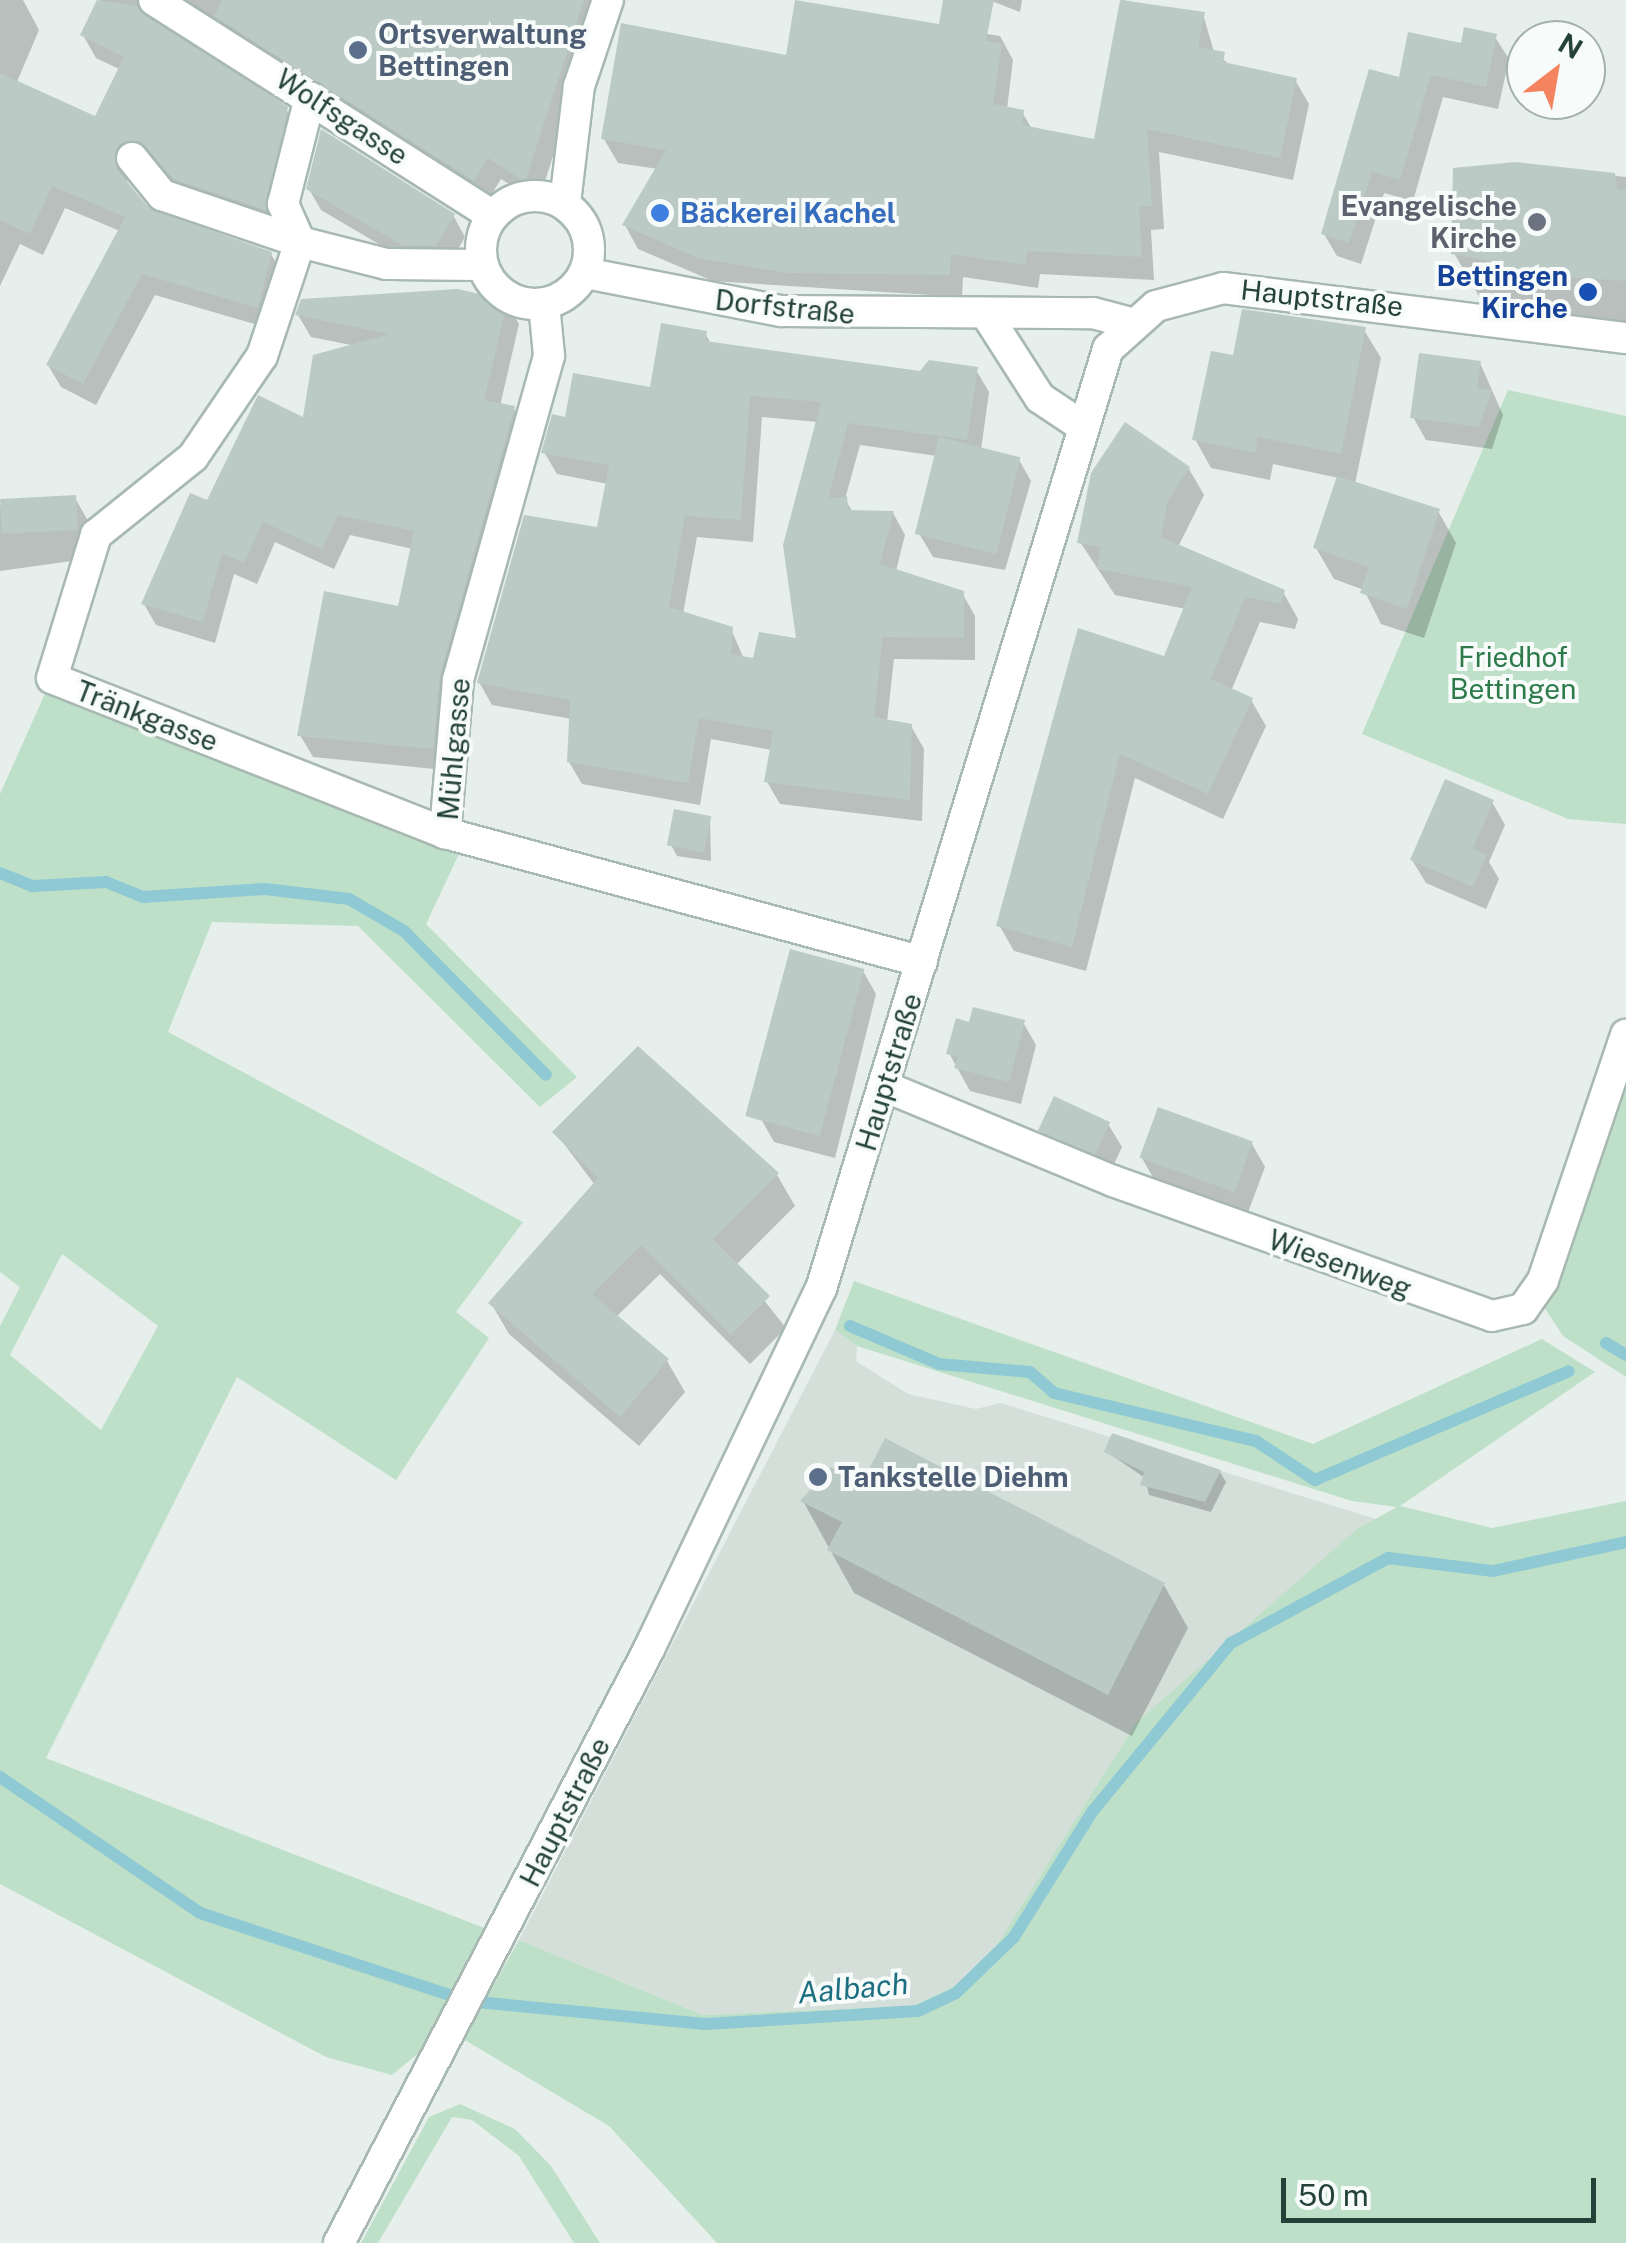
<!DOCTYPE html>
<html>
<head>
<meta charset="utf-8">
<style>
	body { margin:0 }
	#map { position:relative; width:1626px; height:2243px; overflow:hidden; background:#e6efeb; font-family:"Public Sans",sans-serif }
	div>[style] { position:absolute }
	.built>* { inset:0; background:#d4dfda }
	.green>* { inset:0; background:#bfe0c8 }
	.shadow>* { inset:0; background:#0003 }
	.stream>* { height:12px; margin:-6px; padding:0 6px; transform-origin:6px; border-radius:6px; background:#8ec9d4 }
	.building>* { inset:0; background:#bbcac4; transform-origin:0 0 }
	.roads { filter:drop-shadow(2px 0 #a8b8b2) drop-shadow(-2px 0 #a8b8b2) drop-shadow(0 2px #a8b8b2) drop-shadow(0 -2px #a8b8b2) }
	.street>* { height:30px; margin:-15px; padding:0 15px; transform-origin:15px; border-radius:15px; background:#fff }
	.street>.ring { margin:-15px; padding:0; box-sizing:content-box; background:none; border:30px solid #fff; border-radius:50% }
	.secondary>* { height:30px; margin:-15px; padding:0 15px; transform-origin:15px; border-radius:15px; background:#fff }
	.dots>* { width:28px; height:28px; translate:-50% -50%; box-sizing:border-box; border:5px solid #f7fbf9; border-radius:50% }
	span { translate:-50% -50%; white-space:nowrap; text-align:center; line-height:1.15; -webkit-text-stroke:8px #f7fbf9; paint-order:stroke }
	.service-label { font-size:28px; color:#4e5e75; font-weight:700 }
	.left { translate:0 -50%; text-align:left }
	.street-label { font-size:28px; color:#24423a }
	.worship-label { font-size:28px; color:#5b616d; font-weight:700 }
	.right { translate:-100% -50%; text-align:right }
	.shop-label { font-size:28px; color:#366cbe; font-weight:700 }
	.transit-label { font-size:28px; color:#164399; font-weight:700 }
	.park-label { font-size:28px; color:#2d7a4b }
	.water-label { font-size:30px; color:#1c6f80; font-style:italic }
	.north { position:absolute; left:1506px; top:20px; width:100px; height:100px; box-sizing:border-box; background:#f7fbf9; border:2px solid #a3b1ad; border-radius:50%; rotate:31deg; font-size:28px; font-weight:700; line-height:40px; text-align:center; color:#24423a }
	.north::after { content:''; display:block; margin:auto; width:35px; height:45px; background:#f4845f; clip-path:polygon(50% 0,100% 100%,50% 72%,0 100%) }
	.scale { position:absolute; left:1281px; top:2178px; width:315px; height:45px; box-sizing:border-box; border:5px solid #24423a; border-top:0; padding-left:12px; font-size:30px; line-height:35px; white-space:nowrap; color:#24423a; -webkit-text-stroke:8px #f7fbf9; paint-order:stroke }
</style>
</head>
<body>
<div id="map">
	<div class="built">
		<div style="clip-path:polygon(835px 1330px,857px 1346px,856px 1361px,908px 1394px,976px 1409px,1001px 1403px,1376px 1519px,1136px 1723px,998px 1943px,962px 1983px,912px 2006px,703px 2015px,519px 1940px)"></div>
	</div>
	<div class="green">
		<div style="clip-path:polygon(1508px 390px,1626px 416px,1626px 824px,1568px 819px,1362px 734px)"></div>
		<div style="clip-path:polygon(evenodd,52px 678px,466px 839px,426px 924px,577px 1077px,540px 1107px,358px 926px,212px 922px,168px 1032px,523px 1222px,456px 1312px,489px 1338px,396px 1480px,237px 1377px,46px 1758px,487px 1929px,426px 2047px,392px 2075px,326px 2057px,0 1884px,0 1326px,20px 1287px,0 1272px,0 794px,52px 678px,62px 1254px,158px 1326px,101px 1430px,10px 1355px,62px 1254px)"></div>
		<div style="clip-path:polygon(1626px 1065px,1626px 1377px,1563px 1336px,1542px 1304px)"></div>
		<div style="clip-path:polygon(854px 1281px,1313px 1444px,1542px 1339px,1595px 1372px,1400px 1506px,1492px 1528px,1626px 1501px,1626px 2243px,717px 2243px,609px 2126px,463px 2039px,519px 1940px,703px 2015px,912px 2006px,962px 1983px,998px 1943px,1136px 1723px,1357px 1529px,1397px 1507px,1352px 1501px,857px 1346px,835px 1330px)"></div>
		<div style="clip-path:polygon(460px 2104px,515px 2129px,551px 2166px,600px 2243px,574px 2243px,519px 2156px,472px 2120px,452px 2117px,378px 2243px,361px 2243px,429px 2117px)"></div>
	</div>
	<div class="shadow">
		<div style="clip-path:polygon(0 0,23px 0,39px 30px,16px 84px,96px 120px,121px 70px,96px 58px,83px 35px,100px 0,595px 0,601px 11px,538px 202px,501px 179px,487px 202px,168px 3px,148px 21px,286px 109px,299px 132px,278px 232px,189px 201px,153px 162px,132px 166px,127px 182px,154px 214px,271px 254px,284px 277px,271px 329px,155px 295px,96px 405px,61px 387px,48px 365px,120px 231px,65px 208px,43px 255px,20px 244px,0 286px)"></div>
		<div style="clip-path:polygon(989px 0,1022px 0,1020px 12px)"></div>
		<div style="clip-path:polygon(1122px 0,1203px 14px,1214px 52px,1231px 66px,1295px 80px,1309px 104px,1293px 180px,1159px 152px,1164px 229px,1151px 230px,1154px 280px,1040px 274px,1038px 288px,963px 277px,962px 297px,713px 281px,638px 249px,625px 225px,658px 169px,618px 163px,604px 139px,788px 58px,797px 3px,1000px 36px,1013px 60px,1007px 109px,1022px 112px,1032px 129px,1096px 142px)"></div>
		<div style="clip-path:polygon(1495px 37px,1509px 59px,1498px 109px,1443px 97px,1413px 201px,1384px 193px,1361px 264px,1337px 256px,1324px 234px,1401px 80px)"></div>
		<div style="clip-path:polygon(1515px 165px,1626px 177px,1626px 323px,1529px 317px,1523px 306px,1480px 298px,1454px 253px)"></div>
		<div style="clip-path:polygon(309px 189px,453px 215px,465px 237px,448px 266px,416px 266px,321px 210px)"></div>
		<div style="clip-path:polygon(506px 302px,519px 324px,500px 406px,514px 409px,526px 430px,445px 770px,313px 757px,300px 735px,400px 609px,413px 549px,350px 535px,334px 569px,275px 542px,257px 584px,234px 574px,215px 643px,156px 625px,144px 604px,209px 504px,305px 420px,356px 346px,311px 337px,298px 315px)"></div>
		<div style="clip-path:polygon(1364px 330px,1381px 358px,1355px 484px,1438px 511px,1456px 543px,1424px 638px,1381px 624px,1364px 590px,1334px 579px,1316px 548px,1339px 478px,1273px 464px,1270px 480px,1211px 468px,1195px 439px,1235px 358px)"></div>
		<div style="clip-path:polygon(evenodd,705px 333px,711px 344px,921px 374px,976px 370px,989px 392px,981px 450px,1019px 460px,1031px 481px,1005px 570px,933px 557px,920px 535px,937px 456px,860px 445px,845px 499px,852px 511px,893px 513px,905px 535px,896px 571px,962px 593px,975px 616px,975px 660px,894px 659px,887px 722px,911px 726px,924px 749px,922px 821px,780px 804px,767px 782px,772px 750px,711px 739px,700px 805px,582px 784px,569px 762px,572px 719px,492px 705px,479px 682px,599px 530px,608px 484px,557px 474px,544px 452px,567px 420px,652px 390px,705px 333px,762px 417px,818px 422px,799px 641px,754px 660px,744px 659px,731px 629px,683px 614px,697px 537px,753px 542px,762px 417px)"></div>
		<div style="clip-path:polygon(1480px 363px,1503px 415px,1492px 449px,1426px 440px,1413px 417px)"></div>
		<div style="clip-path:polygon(1126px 426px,1189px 469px,1204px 495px,1178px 547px,1283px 592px,1298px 619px,1295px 629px,1260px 622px,1231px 691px,1251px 700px,1266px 726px,1223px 819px,1135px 778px,1086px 971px,1014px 951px,999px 925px,1165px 659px,1186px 609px,1115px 595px,1080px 542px)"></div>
		<div style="clip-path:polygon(75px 498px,91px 526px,93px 558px,0 571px,0 505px)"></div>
		<div style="clip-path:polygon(1492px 802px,1505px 825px,1489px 862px,1499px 879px,1486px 909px,1426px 883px,1412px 860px)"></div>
		<div style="clip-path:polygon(710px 818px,711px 861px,677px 856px,671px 845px)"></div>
		<div style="clip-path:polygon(792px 952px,863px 971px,876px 994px,835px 1158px,774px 1142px,761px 1119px)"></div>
		<div style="clip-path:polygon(1023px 1022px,1036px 1045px,1021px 1104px,970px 1091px,949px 1053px,971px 1025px)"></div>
		<div style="clip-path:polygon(1108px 1124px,1122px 1147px,1109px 1175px,1054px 1152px,1041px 1130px)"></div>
		<div style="clip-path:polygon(555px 1132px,777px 1175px,795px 1206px,736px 1265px,786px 1328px,750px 1364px,660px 1274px,616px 1317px,667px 1361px,685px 1392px,639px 1446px,509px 1334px,491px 1303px,595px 1185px)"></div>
		<div style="clip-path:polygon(1252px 1144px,1265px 1167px,1247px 1215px,1155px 1181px,1142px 1158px)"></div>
		<div style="clip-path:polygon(1107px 1452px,1220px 1472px,1226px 1482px,1211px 1512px,1149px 1495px,1145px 1478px)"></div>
		<div style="clip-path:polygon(863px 1487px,1164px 1585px,1188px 1628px,1132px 1736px,854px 1593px,803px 1501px)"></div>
	</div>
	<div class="stream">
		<div style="left:0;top:873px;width:35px;rotate:22deg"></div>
		<div style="left:33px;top:886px;width:73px;rotate:-3.1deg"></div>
		<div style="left:106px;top:882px;width:40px;rotate:22deg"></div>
		<div style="left:143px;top:897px;width:122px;rotate:-3.8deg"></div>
		<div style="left:265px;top:889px;width:85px;rotate:6.8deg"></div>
		<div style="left:349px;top:899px;width:64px;rotate:30.2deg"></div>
		<div style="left:404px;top:931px;width:202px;rotate:45.4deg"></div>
		<div style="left:850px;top:1326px;width:97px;rotate:23.1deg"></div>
		<div style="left:939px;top:1364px;width:91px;rotate:5deg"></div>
		<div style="left:1030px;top:1372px;width:32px;rotate:41deg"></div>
		<div style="left:1054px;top:1393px;width:208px;rotate:13.4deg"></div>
		<div style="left:1256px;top:1441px;width:71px;rotate:33.5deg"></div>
		<div style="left:1315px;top:1480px;width:276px;rotate:-23.2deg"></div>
		<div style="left:1606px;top:1343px;width:23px;rotate:31deg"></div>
		<div style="left:0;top:1777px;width:242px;rotate:34.2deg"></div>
		<div style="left:200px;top:1913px;width:281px;rotate:18.2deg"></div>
		<div style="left:467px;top:2001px;width:239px;rotate:5.5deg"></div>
		<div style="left:705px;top:2024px;width:213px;rotate:-3.5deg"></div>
		<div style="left:918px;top:2011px;width:42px;rotate:-25.3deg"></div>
		<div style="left:956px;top:1993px;width:81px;rotate:-44deg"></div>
		<div style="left:1014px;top:1937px;width:147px;rotate:-58deg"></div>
		<div style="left:1092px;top:1812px;width:219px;rotate:-50.6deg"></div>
		<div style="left:1231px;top:1643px;width:179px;rotate:-28.4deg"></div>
		<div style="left:1388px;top:1558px;width:106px;rotate:7.1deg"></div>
		<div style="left:1493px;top:1571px;width:136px;rotate:-12.3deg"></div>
	</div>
	<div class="building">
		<div style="clip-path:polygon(97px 0,137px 6px,288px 107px,266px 210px,173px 179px,140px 141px,120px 144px,117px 169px,148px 208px,272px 252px,258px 308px,142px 274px,83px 384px,46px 365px,125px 217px,52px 186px,30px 234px,0 220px,0 73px,95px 116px,124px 57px,80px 35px)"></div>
		<div style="clip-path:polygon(222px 0,584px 0,525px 182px,488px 158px,474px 181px,214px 16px)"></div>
		<div style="clip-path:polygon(795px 0,939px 24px,943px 0,994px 0,986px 41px,1002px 44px,993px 104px,1024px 110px,1022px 125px,1094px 139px,1120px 0,1205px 12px,1198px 47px,1225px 52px,1223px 62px,1297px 78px,1280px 158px,1147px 129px,1152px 206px,1139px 207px,1142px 257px,1028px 251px,1025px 265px,951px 254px,950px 275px,787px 273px,698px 258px,622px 225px,666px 150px,601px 139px,621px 23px,786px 55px)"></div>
		<div style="clip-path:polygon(1464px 27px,1497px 34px,1486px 87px,1431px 75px,1400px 180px,1372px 172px,1349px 243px,1321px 234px,1369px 69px,1399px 77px,1408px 32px,1461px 43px)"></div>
		<div style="clip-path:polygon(321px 129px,455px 214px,436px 246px,402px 245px,306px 189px)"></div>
		<div style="clip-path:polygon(1515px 162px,1615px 173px,1617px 189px,1626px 190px,1626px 281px,1501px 273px,1502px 263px,1451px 254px,1453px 168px)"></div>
		<div style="clip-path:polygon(457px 289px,508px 300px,484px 400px,515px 406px,440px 675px,433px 749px,297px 736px,324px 591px,398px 606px,414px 531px,338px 515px,322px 549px,263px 522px,244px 563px,222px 553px,203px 622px,141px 604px,190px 493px,207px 500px,258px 395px,303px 417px,313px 355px,390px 334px,295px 315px,301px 299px)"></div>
		<div style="clip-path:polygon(1242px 309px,1366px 327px,1341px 454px,1258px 437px,1255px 453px,1192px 440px,1211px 351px,1233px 355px)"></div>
		<div style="clip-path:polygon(evenodd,661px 323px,707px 331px,705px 341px,920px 371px,929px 360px,978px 367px,967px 440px,848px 423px,828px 499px,847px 496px,848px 510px,894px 511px,880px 564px,964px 591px,964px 638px,883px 637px,874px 717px,912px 724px,910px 800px,764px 782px,773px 731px,699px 718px,688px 783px,567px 762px,570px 700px,477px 683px,524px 515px,597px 527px,609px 465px,541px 453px,552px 414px,565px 417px,573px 373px,650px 387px,661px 323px,750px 396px,821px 402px,783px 545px,796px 638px,759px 632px,753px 658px,731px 654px,733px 627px,669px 607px,685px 516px,741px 520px,750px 396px)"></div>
		<div style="clip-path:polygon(1419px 353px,1481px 361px,1477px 388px,1492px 390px,1479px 427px,1410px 418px)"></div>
		<div style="clip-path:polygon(1125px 422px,1190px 467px,1168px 500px,1161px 537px,1285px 590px,1281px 604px,1245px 597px,1211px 679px,1253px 698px,1208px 794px,1120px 754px,1072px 947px,996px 926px,1078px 628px,1164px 656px,1192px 587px,1097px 569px,1101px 547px,1077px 543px,1091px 473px)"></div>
		<div style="left:939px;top:437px;width:84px;height:100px;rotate:14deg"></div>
		<div style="clip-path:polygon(1337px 476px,1440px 509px,1407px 609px,1360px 593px,1369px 567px,1313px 548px)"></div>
		<div style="left:76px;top:495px;width:35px;height:76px;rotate:87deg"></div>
		<div style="clip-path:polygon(1445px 779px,1494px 800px,1473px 848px,1487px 855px,1473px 887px,1410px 860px)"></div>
		<div style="left:674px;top:809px;width:38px;height:37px;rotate:11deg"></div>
		<div style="left:790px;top:949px;width:77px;height:173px;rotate:15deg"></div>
		<div style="clip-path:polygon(973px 1007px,1025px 1020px,1009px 1082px,954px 1068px,958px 1057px,946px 1054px,956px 1018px,969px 1022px)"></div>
		<div style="clip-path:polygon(638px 1046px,779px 1173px,713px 1239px,770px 1296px,731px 1335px,641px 1245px,592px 1294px,669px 1359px,620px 1417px,488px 1303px,598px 1178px,552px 1132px)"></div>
		<div style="left:1054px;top:1096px;width:62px;height:38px;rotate:25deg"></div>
		<div style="left:1158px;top:1107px;width:101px;height:54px;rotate:20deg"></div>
		<div style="clip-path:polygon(1112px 1433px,1221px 1470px,1205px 1502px,1140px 1485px,1144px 1472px,1104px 1452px)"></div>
		<div style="clip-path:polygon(885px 1438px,1165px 1583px,1108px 1695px,827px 1550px,842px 1522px,800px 1501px,831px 1467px,862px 1483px)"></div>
	</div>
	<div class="roads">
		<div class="street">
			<div style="left:154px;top:0;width:401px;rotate:32.5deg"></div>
			<div style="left:132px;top:158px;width:48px;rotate:51deg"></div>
			<div style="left:162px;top:195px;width:146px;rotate:18.8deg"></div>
			<div style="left:300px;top:242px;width:42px;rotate:-114.1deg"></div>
			<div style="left:283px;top:204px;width:110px;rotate:-75.8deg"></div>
			<div class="ring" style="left:481px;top:196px;width:78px;height:78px"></div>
			<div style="left:565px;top:203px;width:118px;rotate:-83.2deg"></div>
			<div style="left:579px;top:86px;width:91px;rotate:-71.4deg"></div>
			<div style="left:585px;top:273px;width:200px;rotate:11deg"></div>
			<div style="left:781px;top:311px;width:312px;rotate:0.4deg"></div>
			<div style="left:1093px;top:313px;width:39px;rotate:15deg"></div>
			<div style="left:544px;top:304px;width:52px;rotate:84.5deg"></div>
			<div style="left:549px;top:356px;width:337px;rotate:105.7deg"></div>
			<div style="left:458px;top:680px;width:154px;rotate:94.9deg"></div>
			<div style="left:445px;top:833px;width:494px;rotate:15.1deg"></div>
			<div style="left:988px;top:317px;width:96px;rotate:57.3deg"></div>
			<div style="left:1040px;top:398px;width:47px;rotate:33.7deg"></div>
			<div style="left:445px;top:833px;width:422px;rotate:-158.5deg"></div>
			<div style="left:52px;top:678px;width:150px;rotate:-72.9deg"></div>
			<div style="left:96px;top:535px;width:124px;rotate:-38.8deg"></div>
			<div style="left:193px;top:457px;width:122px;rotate:-55.7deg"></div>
			<div style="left:262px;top:356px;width:120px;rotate:-71.6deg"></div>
			<div style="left:300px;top:242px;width:89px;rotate:14.3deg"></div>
			<div style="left:386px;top:264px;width:96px;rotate:0.6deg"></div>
			<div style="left:886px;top:1087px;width:246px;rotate:22.5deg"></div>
			<div style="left:1113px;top:1181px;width:402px;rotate:19.6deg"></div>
			<div style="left:1492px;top:1316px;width:32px;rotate:-13deg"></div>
			<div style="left:1523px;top:1309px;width:35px;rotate:-55deg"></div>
			<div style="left:1543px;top:1280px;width:259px;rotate:-71.3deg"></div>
		</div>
		<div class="secondary">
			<div style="left:339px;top:2243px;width:670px;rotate:-62.44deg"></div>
			<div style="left:649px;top:1649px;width:399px;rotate:-64.5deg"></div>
			<div style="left:821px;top:1289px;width:983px;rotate:-73.02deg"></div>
			<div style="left:1108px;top:349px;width:64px;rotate:-41.9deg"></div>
			<div style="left:1156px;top:306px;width:69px;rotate:-15deg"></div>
			<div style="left:1223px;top:288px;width:406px;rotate:7.1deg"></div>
		</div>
	</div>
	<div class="dots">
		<div style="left:358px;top:50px;background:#5c6f8a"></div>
		<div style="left:660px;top:213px;background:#3f7fe0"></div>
		<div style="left:1537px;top:222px;background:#6b7280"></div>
		<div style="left:1588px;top:292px;background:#1a4fb4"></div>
		<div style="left:818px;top:1477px;background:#5c6f8a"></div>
	</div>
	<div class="service-label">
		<span class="left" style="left:378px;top:50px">Ortsverwaltung<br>Bettingen</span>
		<span class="left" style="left:838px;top:1477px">Tankstelle Diehm</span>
	</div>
	<div class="street-label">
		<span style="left:342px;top:117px;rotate:33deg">Wolfsgasse</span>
		<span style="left:1322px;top:298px;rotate:6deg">Hauptstraße</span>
		<span style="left:785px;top:307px;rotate:6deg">Dorfstraße</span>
		<span style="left:147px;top:716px;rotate:21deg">Tränkgasse</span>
		<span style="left:454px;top:749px;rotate:-85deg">Mühlgasse</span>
		<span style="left:889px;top:1072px;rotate:-73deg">Hauptstraße</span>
		<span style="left:1340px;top:1264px;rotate:20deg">Wiesenweg</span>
		<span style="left:565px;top:1812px;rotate:-63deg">Hauptstraße</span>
	</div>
	<div class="worship-label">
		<span class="right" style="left:1517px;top:222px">Evangelische<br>Kirche</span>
	</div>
	<div class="shop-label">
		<span class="left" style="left:680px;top:213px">Bäckerei Kachel</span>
	</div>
	<div class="transit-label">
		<span class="right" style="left:1568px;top:292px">Bettingen<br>Kirche</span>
	</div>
	<div class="park-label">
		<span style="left:1513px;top:673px">Friedhof<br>Bettingen</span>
	</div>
	<div class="water-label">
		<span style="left:853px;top:1988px;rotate:-5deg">Aalbach</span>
	</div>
	<div class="north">N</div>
	<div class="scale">50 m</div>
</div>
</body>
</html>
